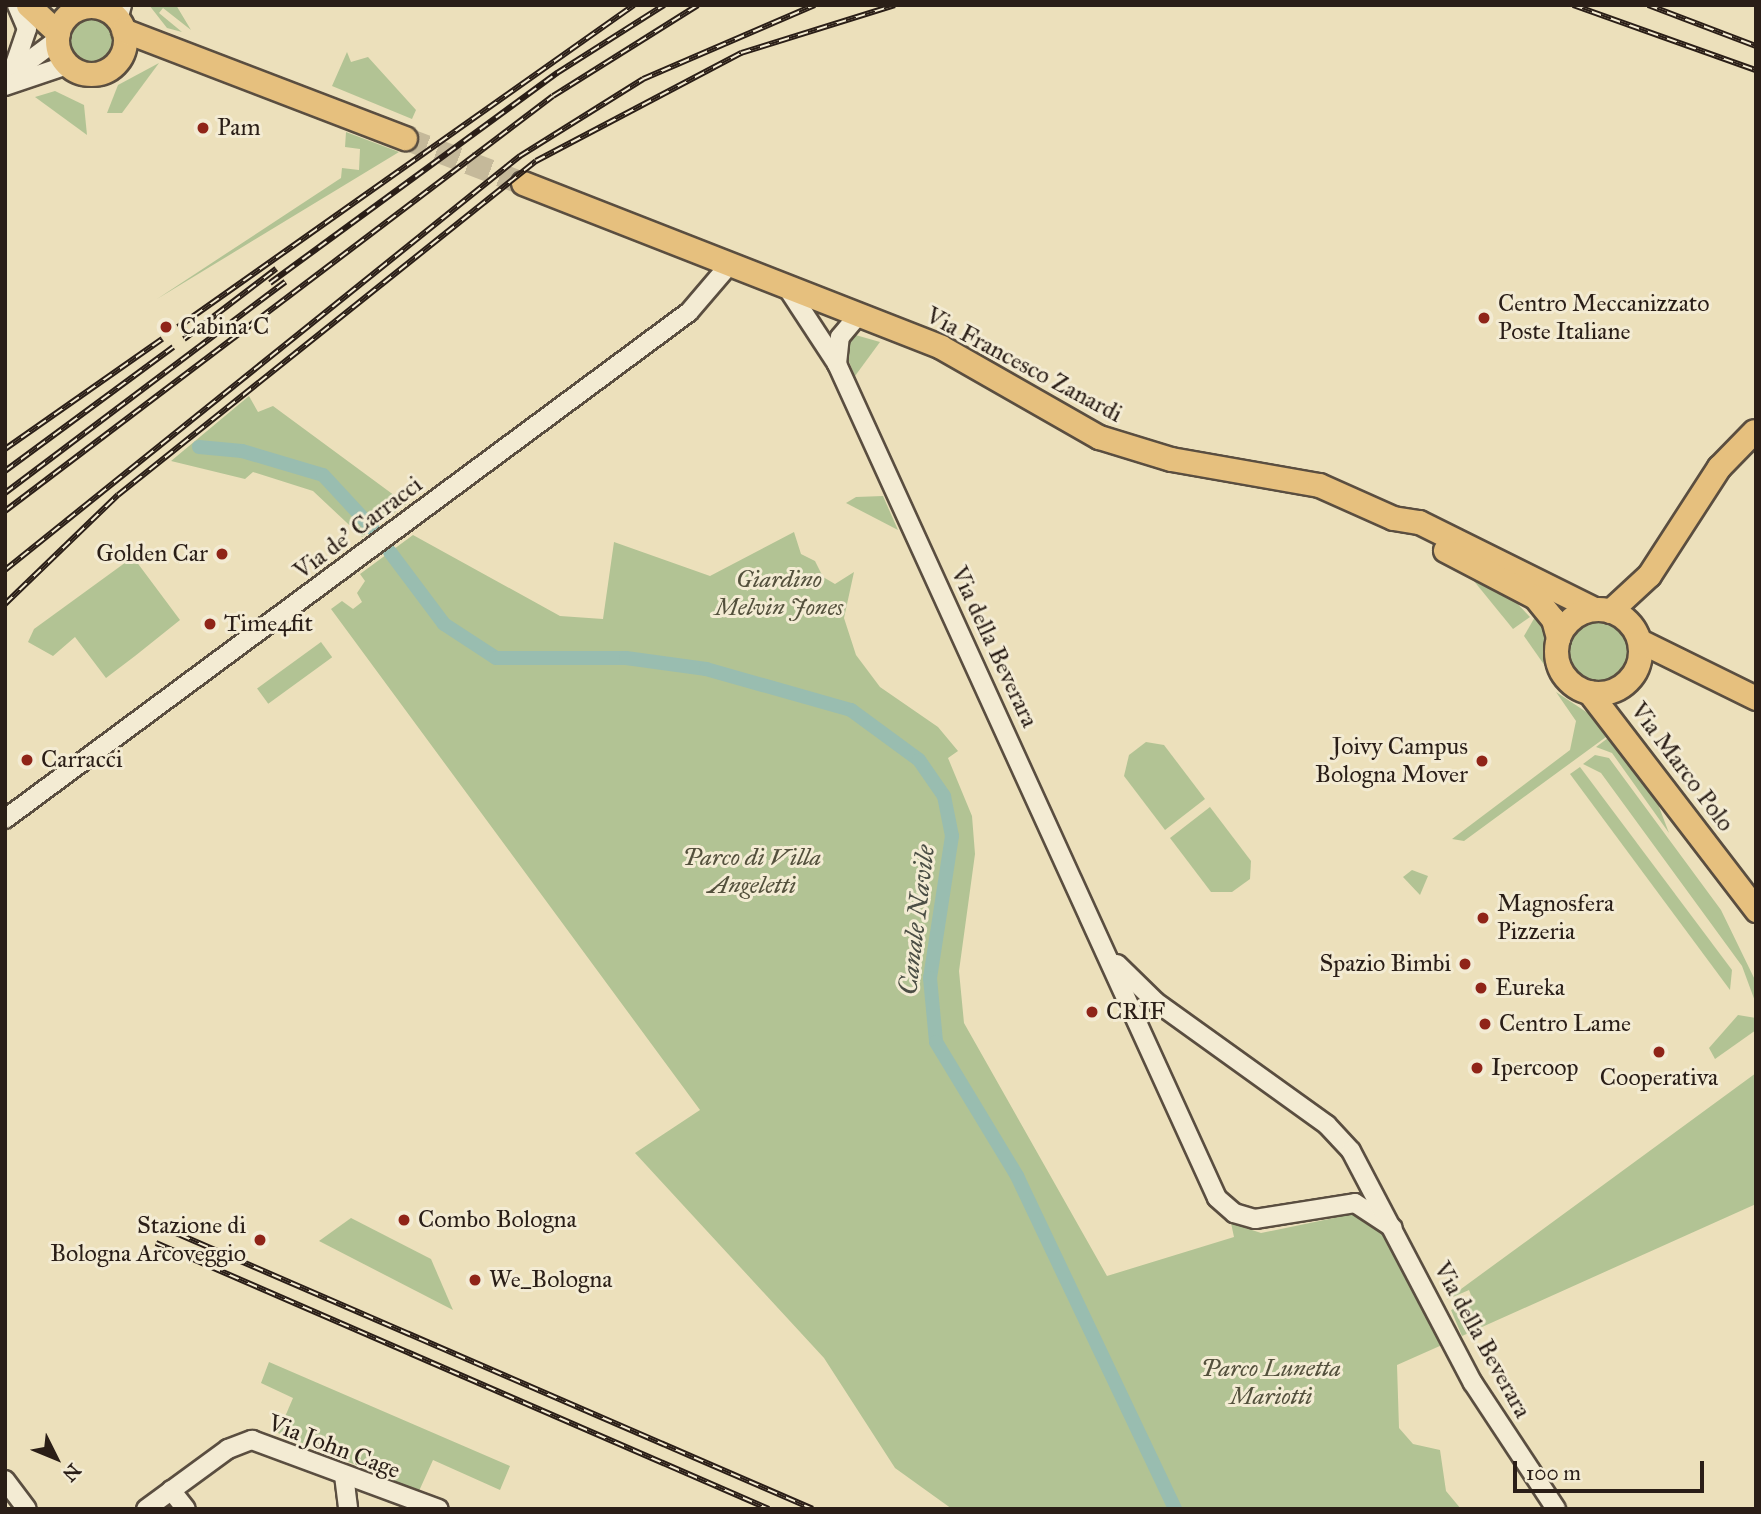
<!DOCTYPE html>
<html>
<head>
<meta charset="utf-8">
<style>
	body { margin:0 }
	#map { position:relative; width:1761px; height:1514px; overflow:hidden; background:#ece0bb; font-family:"IM FELL Great Primer",serif }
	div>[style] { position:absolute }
	.green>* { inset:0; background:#b2c394; transform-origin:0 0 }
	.round { border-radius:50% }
	.canal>* { height:14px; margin:-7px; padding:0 7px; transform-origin:7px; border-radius:7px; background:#99bdb0 }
	.major-tunnel>* { height:23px; margin-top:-11.5px; transform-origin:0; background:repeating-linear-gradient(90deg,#c5b99a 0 23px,transparent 0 34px) }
	.roads { filter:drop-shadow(2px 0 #5a4e40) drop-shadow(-2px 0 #5a4e40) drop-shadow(0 2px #5a4e40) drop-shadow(0 -2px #5a4e40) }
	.minor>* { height:18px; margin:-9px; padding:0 9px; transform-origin:9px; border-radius:9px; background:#f3ebd3 }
	.major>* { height:23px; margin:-11.5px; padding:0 11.5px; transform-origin:11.5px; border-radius:11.5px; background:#e6c07e }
	.major>.ring { margin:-11.5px; padding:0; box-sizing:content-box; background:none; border:23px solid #e6c07e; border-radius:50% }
	.rail>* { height:6px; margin-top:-3px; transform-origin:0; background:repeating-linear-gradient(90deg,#f3ebd3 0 10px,#2a1e17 0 20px); box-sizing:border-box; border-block:2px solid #2a1e17 }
	.dots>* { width:19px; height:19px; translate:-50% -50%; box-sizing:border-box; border:4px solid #f3ebd3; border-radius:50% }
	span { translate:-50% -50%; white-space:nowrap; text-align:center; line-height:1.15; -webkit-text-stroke:6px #f3ebd3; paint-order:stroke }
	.poi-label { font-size:24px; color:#2a1e17 }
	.left { translate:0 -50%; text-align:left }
	.right { translate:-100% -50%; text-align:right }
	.street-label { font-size:24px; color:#2a1e17 }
	.park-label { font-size:24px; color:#53503c; font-style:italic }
	.water-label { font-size:26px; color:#4b4e45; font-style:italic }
	.frame { position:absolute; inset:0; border:7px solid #2a1e17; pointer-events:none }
	.north { position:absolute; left:21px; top:1423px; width:70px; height:70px; -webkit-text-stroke:5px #f3ebd3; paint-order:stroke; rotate:133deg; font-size:19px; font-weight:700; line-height:28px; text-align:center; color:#2a1e17 }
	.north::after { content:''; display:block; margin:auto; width:24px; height:32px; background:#2a1e17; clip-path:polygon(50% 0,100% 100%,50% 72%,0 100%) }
	.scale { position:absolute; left:1513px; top:1461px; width:191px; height:32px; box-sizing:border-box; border:4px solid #2a1e17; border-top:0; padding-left:9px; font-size:21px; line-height:24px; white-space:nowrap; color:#2a1e17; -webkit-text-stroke:5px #f3ebd3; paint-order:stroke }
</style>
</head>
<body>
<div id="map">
	<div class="green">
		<div style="clip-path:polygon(149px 5px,176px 5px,191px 30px,163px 8px,159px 13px,182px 32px,167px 28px)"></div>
		<div class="round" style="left:70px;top:19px;width:44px;height:44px"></div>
		<div style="clip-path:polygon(347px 52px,351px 62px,368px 57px,416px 110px,412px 119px,332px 86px)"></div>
		<div style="clip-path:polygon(159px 63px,122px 113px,107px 113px,118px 85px)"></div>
		<div style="clip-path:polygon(55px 91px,84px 105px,87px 135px,35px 97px)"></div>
		<div style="clip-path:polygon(346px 132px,399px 152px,157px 299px,341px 178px,342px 168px,359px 170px,360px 149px,345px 147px)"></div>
		<div style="clip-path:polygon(852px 334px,880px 342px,855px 376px,845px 352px)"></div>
		<div style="clip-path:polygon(249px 396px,258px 412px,273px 406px,406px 504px,362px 537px,313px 491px,253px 472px,245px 479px,171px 461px)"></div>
		<div style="clip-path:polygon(883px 496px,898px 530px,846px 503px,856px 497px)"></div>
		<div style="clip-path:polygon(794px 532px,801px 554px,815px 561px,823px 577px,835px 584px,854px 572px,844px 618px,856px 655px,880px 687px,938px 727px,958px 751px,948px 758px,972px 816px,975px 854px,959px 971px,964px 1023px,1107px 1276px,1234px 1237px,1231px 1223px,1261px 1233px,1358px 1213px,1383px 1229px,1442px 1345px,1397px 1365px,1399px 1428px,1413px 1444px,1440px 1450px,1446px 1491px,1461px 1509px,952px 1509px,895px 1468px,824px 1358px,635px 1153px,700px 1110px,331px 609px,342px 601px,353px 609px,362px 602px,357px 593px,365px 581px,360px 574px,413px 535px,560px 616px,603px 619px,614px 542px,710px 576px)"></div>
		<div style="clip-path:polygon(133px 557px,180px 620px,135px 656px,106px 678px,75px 637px,53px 656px,28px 642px,34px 629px)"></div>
		<div style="clip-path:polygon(1469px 575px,1511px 597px,1530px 617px,1513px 629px)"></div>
		<div style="clip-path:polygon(1539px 610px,1548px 629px,1552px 676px,1524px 636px)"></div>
		<div class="round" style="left:1568px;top:621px;width:60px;height:60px"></div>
		<div style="left:321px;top:642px;width:19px;height:79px;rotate:54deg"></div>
		<div style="clip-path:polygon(1556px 692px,1600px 721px,1606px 737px,1464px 841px,1452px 839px,1570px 750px,1576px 721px)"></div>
		<div style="clip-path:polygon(1612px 735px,1653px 791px,1669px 833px,1612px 753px,1596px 747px)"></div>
		<div style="clip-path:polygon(1146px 742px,1164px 745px,1205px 799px,1165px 830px,1124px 776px,1129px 755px)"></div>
		<div style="clip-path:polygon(1595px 755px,1609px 758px,1721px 910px,1756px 982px,1756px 1004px,1742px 966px,1601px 773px,1583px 764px)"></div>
		<div style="clip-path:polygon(1580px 767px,1732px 970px,1730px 990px,1570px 774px)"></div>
		<div style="clip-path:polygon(1210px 807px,1251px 861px,1250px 879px,1232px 892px,1211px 892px,1170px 838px)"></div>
		<div style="clip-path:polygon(1412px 870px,1428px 876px,1420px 895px,1403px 877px)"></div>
		<div style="clip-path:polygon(1738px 1015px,1756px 1018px,1756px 1030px,1715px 1059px,1709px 1048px)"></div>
		<div style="clip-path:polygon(1756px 1073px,1756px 1204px,1462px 1336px,1451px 1310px,1473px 1300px,1469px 1290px,1446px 1300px)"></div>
		<div style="clip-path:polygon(351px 1218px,431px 1259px,453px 1310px,319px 1241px)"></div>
		<div style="clip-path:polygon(269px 1362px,510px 1466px,500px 1490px,433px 1460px,419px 1491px,278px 1433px,293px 1398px,261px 1383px)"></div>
	</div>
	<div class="canal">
		<div style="left:199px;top:447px;width:43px;rotate:5.3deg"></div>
		<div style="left:242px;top:451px;width:84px;rotate:16.5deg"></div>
		<div style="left:323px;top:475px;width:74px;rotate:47.2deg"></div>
		<div style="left:390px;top:552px;width:90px;rotate:53.1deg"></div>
		<div style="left:444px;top:624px;width:62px;rotate:33.2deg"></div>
		<div style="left:496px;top:658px;width:130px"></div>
		<div style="left:626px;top:658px;width:81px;rotate:7.8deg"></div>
		<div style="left:706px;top:669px;width:151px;rotate:15.8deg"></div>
		<div style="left:851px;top:710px;width:84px;rotate:36.3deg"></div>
		<div style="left:919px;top:760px;width:44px;rotate:55.2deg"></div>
		<div style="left:944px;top:796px;width:41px;rotate:78.7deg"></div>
		<div style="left:952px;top:836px;width:144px;rotate:98.8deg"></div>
		<div style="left:930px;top:978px;width:64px;rotate:84.6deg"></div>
		<div style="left:936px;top:1042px;width:157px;rotate:58.8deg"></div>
		<div style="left:1017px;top:1176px;width:369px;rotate:64.6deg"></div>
	</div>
	<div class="major-tunnel">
		<div style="left:405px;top:138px;width:126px;rotate:20.9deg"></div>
	</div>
	<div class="roads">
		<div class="minor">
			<div style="left:95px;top:7px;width:3px;rotate:-45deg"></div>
			<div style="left:118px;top:20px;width:16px;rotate:-75deg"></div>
			<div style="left:12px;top:73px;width:46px;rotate:-71.2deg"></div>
			<div style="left:27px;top:29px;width:26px;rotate:-113deg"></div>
			<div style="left:10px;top:75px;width:59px;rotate:-36.7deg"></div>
			<div style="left:5px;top:86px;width:65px;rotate:-18.7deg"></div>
			<div style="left:788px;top:289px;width:90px;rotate:56.8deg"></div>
			<div style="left:837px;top:364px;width:916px;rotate:65.5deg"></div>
			<div style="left:1217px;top:1198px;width:23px;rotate:41deg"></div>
			<div style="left:1234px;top:1213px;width:22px;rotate:16deg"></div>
			<div style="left:1255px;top:1219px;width:101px;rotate:-9.1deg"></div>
			<div style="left:1355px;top:1203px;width:45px;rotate:33.3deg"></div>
			<div style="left:837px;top:364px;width:27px;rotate:-84deg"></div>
			<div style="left:840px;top:337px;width:30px;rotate:-50deg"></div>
			<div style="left:5px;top:819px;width:851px;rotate:-36.55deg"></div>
			<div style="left:689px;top:312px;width:63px;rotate:-49.5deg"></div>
			<div style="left:1117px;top:964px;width:54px;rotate:44.3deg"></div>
			<div style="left:1156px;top:1002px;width:211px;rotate:35.7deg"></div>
			<div style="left:1327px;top:1125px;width:35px;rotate:47deg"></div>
			<div style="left:1351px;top:1151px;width:262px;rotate:62.3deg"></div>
			<div style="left:1473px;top:1383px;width:151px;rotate:56.6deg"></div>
			<div style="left:344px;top:1475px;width:34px;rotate:83deg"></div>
			<div style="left:5px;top:1480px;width:36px;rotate:53deg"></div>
			<div style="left:171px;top:1490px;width:24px;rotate:52deg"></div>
			<div style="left:146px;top:1509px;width:102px;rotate:-36.2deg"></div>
			<div style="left:228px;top:1449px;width:26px;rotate:-21deg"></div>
			<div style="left:252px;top:1440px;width:199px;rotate:20.3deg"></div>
		</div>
		<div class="major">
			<div style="left:28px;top:5px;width:41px;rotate:43deg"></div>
			<div class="ring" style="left:57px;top:6px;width:45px;height:45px"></div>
			<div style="left:123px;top:30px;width:302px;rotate:21deg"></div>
			<div style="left:523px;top:183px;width:449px;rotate:21.4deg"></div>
			<div style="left:941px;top:347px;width:182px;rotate:29.7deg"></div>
			<div style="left:1099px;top:437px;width:75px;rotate:17deg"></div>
			<div style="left:1171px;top:459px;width:150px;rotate:10deg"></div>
			<div style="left:1319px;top:485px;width:81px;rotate:24deg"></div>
			<div style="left:1393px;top:518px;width:26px;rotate:9deg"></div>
			<div style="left:1419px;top:522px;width:195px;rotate:26.4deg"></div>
			<div style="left:1445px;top:550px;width:102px;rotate:27.6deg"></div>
			<div style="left:1535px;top:597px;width:28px;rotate:51deg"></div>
			<div style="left:1553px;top:619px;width:20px;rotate:75deg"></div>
			<div class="ring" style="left:1556px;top:609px;width:61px;height:61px"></div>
			<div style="left:1610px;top:611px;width:53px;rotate:-42.7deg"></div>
			<div style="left:1649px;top:575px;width:129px;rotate:-57.1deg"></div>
			<div style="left:1719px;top:467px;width:50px;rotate:-45.8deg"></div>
			<div style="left:1640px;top:641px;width:129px;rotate:26.2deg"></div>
			<div style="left:1589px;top:692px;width:275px;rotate:52.5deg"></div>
		</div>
	</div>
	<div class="rail">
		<div style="left:1573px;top:5px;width:194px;rotate:19.6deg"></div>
		<div style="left:1648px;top:5px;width:116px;rotate:20.8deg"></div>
		<div style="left:270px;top:283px;width:356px;rotate:-36.2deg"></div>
		<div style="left:557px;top:73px;width:127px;rotate:-32.4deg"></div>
		<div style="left:178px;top:327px;width:558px;rotate:-35.23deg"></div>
		<div style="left:184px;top:339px;width:116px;rotate:-37.3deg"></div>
		<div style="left:5px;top:449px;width:192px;rotate:-35deg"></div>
		<div style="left:5px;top:471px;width:209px;rotate:-36.4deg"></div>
		<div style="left:5px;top:493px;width:351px;rotate:-37deg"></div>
		<div style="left:5px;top:511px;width:687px;rotate:-37.14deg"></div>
		<div style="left:553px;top:96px;width:171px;rotate:-32.1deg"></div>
		<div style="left:5px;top:570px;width:661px;rotate:-38.8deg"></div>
		<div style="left:520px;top:156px;width:145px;rotate:-32deg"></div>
		<div style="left:643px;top:79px;width:187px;rotate:-23.3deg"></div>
		<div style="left:5px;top:604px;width:157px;rotate:-44deg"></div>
		<div style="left:118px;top:495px;width:535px;rotate:-38.63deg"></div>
		<div style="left:536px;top:161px;width:232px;rotate:-27.8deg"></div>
		<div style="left:741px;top:53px;width:161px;rotate:-17.3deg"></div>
		<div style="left:162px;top:1227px;width:709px;rotate:23.42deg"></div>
		<div style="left:156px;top:1243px;width:668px;rotate:23.46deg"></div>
	</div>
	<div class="dots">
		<div style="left:203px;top:128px;background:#8f2418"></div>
		<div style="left:1484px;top:318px;background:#8f2418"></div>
		<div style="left:166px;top:327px;background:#8f2418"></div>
		<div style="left:222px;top:554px;background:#8f2418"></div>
		<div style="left:210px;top:624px;background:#8f2418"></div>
		<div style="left:27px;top:760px;background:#8f2418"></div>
		<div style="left:1482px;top:761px;background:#8f2418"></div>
		<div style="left:1483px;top:918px;background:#8f2418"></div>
		<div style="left:1465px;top:964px;background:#8f2418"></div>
		<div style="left:1481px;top:988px;background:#8f2418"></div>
		<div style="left:1092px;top:1012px;background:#8f2418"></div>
		<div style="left:1485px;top:1024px;background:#8f2418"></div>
		<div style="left:1659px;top:1052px;background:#8f2418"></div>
		<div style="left:1477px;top:1068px;background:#8f2418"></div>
		<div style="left:404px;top:1220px;background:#8f2418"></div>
		<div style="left:260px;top:1240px;background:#8f2418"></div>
		<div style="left:475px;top:1280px;background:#8f2418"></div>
	</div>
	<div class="poi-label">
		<span class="left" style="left:217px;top:128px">Pam</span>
		<span class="left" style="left:1498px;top:318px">Centro Meccanizzato<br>Poste Italiane</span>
		<span class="left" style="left:180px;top:327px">Cabina C</span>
		<span class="right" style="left:208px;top:554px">Golden Car</span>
		<span class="left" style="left:224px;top:624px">Time4fit</span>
		<span class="right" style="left:1468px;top:761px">Joivy Campus<br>Bologna Mover</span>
		<span class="left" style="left:41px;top:760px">Carracci</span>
		<span class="left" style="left:1497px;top:918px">Magnosfera<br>Pizzeria</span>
		<span class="right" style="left:1451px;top:964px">Spazio Bimbi</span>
		<span class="left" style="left:1495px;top:988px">Eureka</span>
		<span class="left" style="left:1106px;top:1012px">CRIF</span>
		<span class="left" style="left:1499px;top:1024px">Centro Lame</span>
		<span class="left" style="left:1491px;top:1068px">Ipercoop</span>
		<span style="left:1659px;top:1078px">Cooperativa</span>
		<span class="left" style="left:418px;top:1220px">Combo Bologna</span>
		<span class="right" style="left:246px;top:1240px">Stazione di<br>Bologna Arcoveggio</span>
		<span class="left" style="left:489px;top:1280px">We_Bologna</span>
	</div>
	<div class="street-label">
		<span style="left:1024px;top:365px;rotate:28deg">Via Francesco Zanardi</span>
		<span style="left:358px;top:528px;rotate:-37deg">Via de' Carracci</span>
		<span style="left:994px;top:647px;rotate:65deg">Via della Beverara</span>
		<span style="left:1682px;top:767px;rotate:53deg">Via Marco Polo</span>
		<span style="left:1482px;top:1340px;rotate:61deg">Via della Beverara</span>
		<span style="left:334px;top:1447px;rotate:21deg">Via John Cage</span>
	</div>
	<div class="park-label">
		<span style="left:779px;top:594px">Giardino<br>Melvin Jones</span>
		<span style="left:752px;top:872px">Parco di Villa<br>Angeletti</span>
		<span style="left:1271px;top:1383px">Parco Lunetta<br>Mariotti</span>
	</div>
	<div class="water-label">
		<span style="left:917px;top:920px;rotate:-83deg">Canale Navile</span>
	</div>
	<div class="frame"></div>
	<div class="north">N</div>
	<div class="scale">100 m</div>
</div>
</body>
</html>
